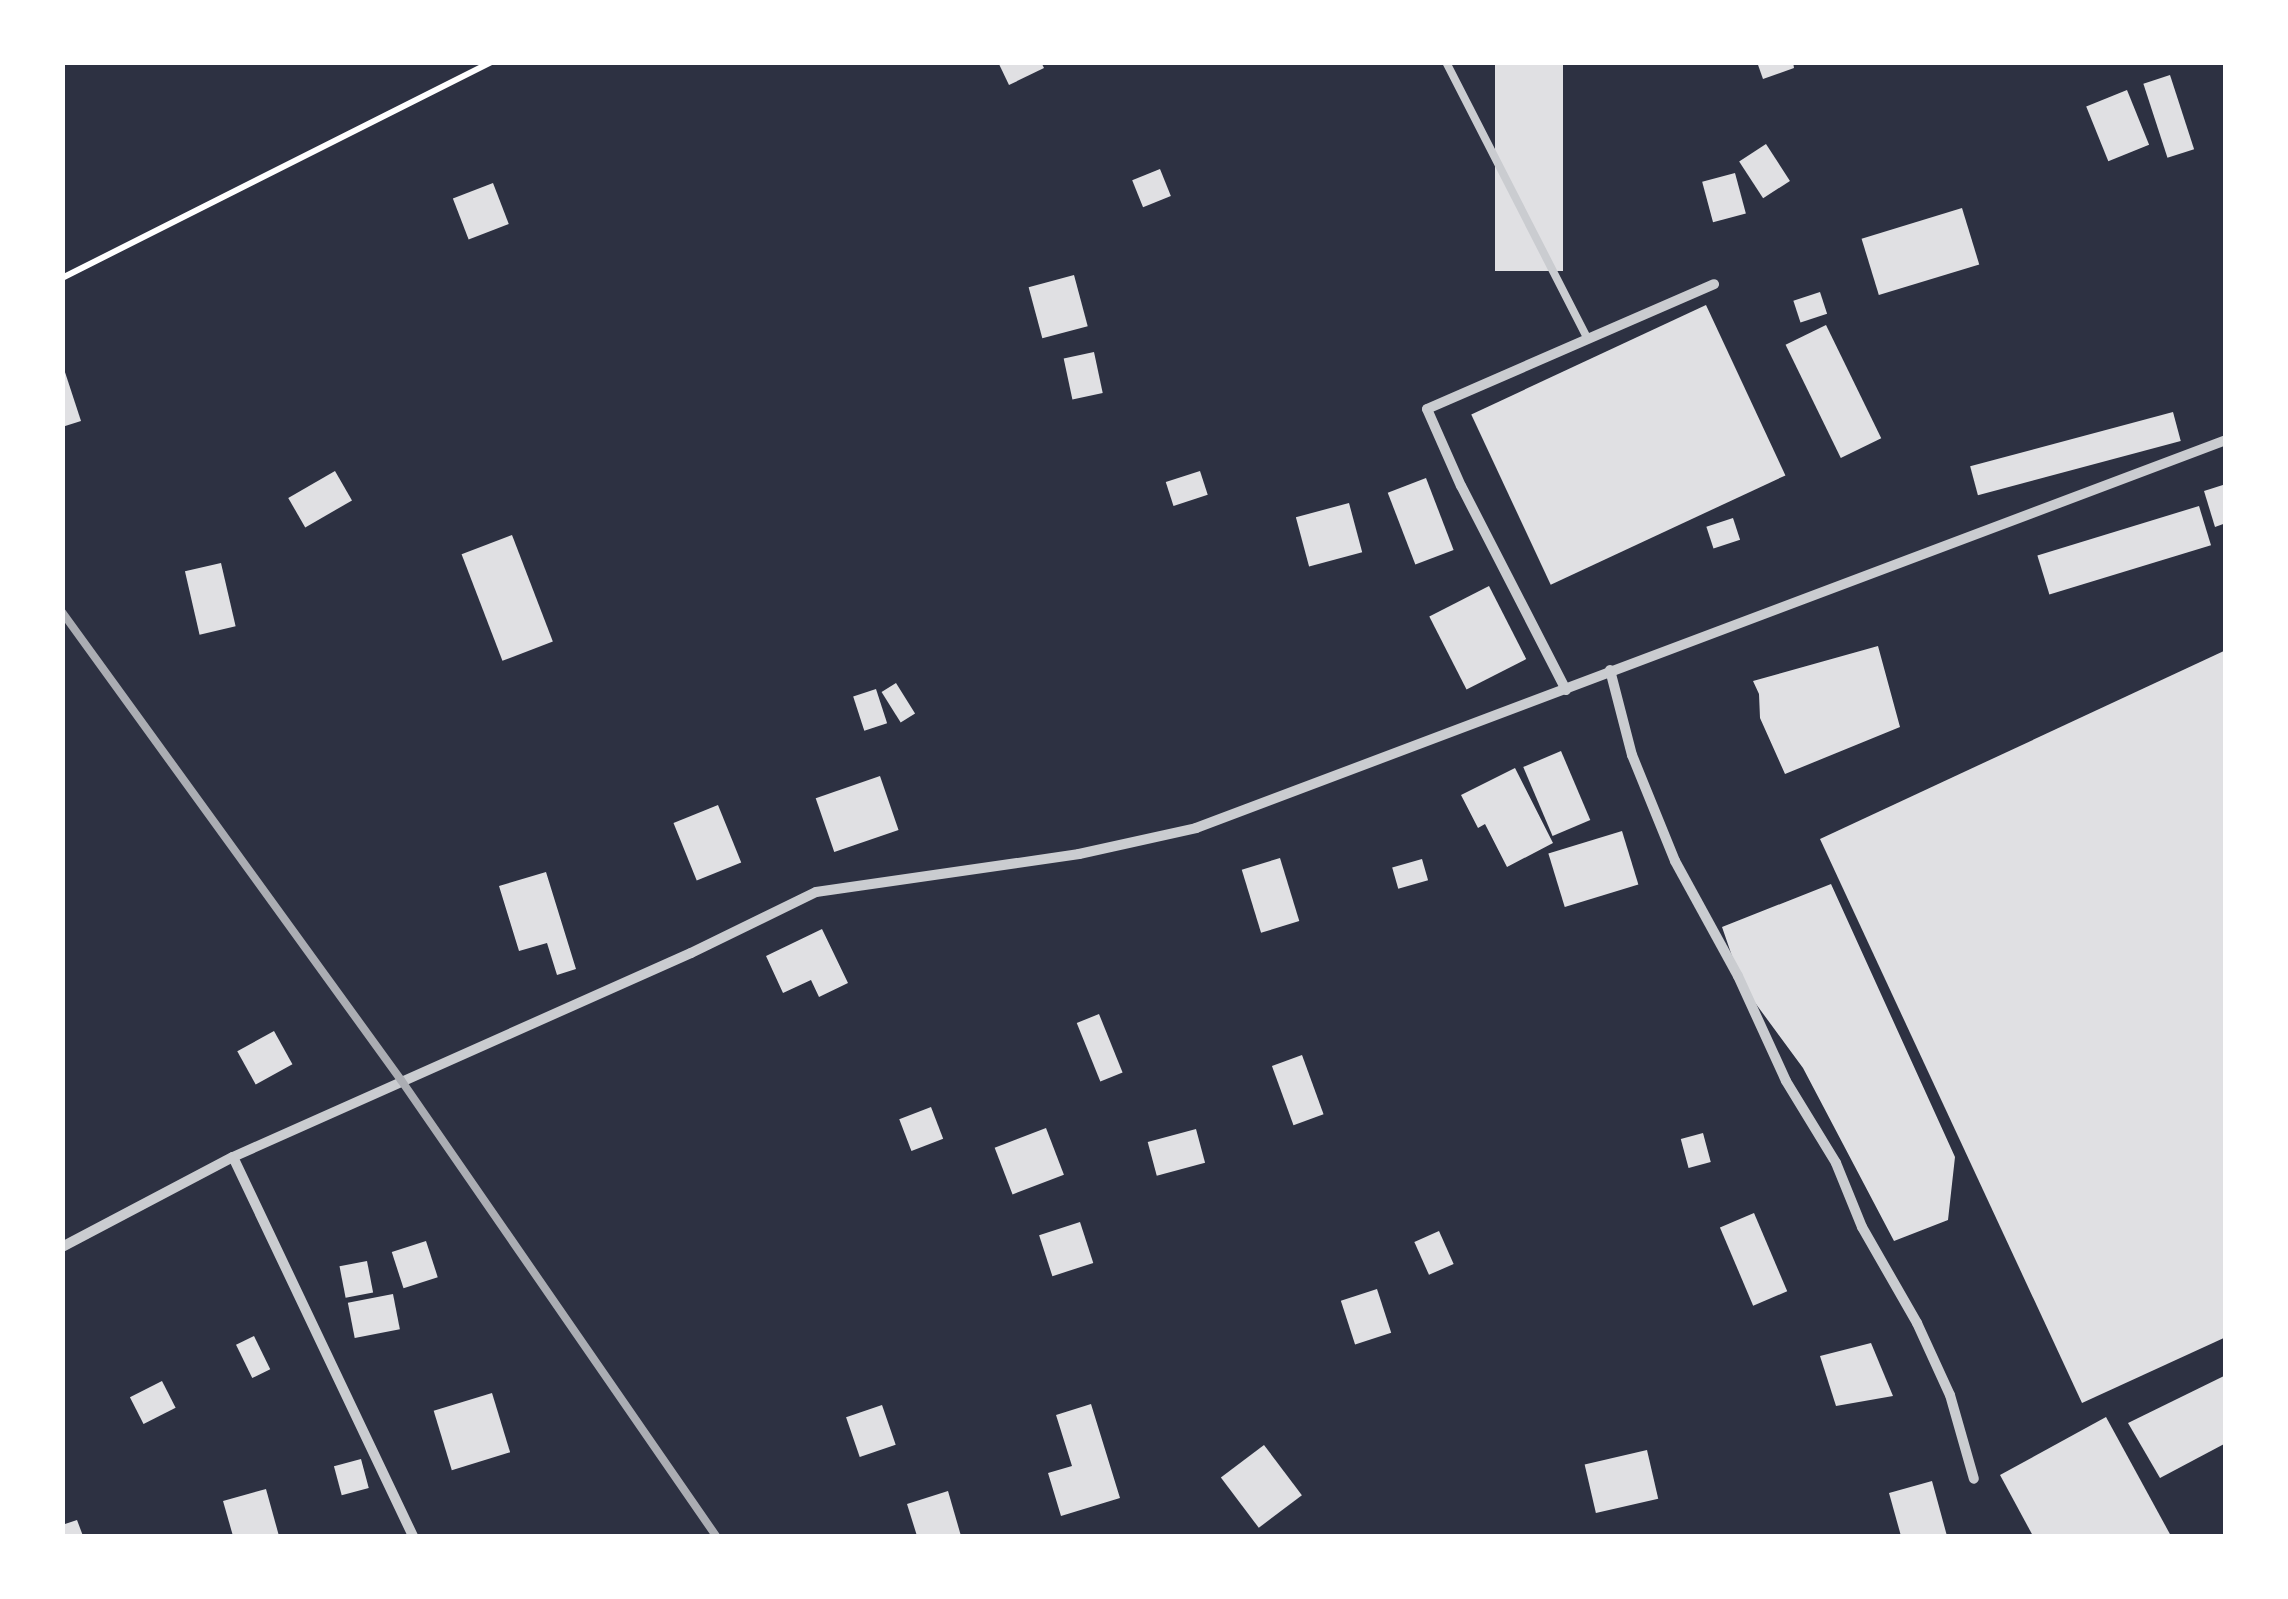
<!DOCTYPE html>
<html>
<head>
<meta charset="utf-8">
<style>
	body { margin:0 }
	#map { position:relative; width:2288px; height:1599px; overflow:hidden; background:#2d3142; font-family:"Fira Sans",sans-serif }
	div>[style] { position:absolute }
	.building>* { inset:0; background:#e0e0e3; transform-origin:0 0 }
	.path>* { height:6px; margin:-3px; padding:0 3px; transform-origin:3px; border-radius:3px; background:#fff }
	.service>* { height:8px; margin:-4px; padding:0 4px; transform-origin:4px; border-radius:4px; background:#caccd0 }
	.minor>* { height:10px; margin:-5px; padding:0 5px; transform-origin:5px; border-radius:5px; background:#caccd0 }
	.rail>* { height:8px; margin:-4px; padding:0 4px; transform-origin:4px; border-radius:4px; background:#abadb3 }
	span { translate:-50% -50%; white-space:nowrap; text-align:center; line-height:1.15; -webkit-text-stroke:9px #fff; paint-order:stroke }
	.frame { position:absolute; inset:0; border:65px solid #fff; pointer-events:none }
</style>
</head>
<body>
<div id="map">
	<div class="building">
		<div style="clip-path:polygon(998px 62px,1041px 62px,1044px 68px,1009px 85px)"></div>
		<div style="left:1495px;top:62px;width:68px;height:209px"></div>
		<div style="clip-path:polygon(1757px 62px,1793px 62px,1794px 68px,1763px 79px)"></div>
		<div style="left:2170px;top:75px;width:78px;height:28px;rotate:72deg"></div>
		<div style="left:2127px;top:90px;width:59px;height:44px;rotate:68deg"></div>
		<div style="left:1766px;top:144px;width:44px;height:32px;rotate:57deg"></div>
		<div style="left:1160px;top:169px;width:29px;height:30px;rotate:68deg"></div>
		<div style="left:1735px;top:173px;width:42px;height:34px;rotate:75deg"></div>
		<div style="left:493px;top:183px;width:44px;height:43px;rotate:69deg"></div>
		<div style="left:1962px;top:208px;width:59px;height:105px;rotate:73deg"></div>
		<div style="left:1074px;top:275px;width:53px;height:47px;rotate:75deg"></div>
		<div style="left:1820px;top:292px;width:23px;height:28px;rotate:72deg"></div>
		<div style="left:1706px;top:305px;width:188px;height:259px;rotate:65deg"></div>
		<div style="left:1826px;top:325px;width:126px;height:45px;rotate:64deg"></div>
		<div style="left:1094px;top:352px;width:42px;height:31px;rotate:78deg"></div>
		<div style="clip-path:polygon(62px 363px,81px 421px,62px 427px)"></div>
		<div style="left:2173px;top:412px;width:30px;height:210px;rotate:75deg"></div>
		<div style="left:335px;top:471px;width:34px;height:54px;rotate:60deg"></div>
		<div style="left:1200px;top:471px;width:25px;height:36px;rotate:72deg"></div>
		<div style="left:1426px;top:478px;width:77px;height:41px;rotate:69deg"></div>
		<div style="clip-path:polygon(2226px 484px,2226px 523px,2215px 527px,2204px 491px)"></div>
		<div style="left:1349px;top:503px;width:51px;height:55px;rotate:75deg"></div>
		<div style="left:2199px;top:506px;width:41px;height:169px;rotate:73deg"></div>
		<div style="left:1733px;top:518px;width:23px;height:28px;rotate:72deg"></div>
		<div style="left:512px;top:535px;width:114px;height:54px;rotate:69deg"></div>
		<div style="left:221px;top:563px;width:65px;height:37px;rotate:77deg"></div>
		<div style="left:1489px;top:586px;width:82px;height:67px;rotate:63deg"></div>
		<div style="clip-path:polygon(1878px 646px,1900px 727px,1785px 774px,1760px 718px,1759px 694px,1753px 681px)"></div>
		<div style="clip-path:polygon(2226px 650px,2226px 1337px,2082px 1403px,1820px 839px)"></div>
		<div style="left:896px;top:683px;width:36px;height:17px;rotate:58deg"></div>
		<div style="left:876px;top:689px;width:36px;height:24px;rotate:72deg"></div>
		<div style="left:1561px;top:751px;width:75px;height:41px;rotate:67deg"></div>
		<div style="clip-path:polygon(1515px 768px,1553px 843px,1507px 867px,1485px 824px,1478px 828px,1461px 795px)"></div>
		<div style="left:880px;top:776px;width:57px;height:68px;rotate:71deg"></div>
		<div style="left:718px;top:805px;width:62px;height:48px;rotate:68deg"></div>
		<div style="left:1622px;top:831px;width:56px;height:77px;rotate:73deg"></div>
		<div style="left:1280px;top:858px;width:66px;height:40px;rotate:73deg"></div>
		<div style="left:1422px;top:859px;width:22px;height:31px;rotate:74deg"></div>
		<div style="clip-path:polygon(546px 872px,576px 969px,557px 975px,547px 943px,519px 951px,499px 886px)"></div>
		<div style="clip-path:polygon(1831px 884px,1955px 1157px,1948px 1220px,1894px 1241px,1803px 1068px,1742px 985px,1722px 927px)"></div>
		<div style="clip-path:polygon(822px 929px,848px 983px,819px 997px,811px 980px,783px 993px,766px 956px)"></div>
		<div style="left:1099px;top:1014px;width:63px;height:24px;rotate:68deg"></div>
		<div style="left:274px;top:1031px;width:38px;height:42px;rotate:61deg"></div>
		<div style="left:1302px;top:1055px;width:63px;height:32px;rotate:70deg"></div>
		<div style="left:931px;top:1107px;width:34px;height:34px;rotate:69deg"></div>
		<div style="left:1046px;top:1128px;width:50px;height:55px;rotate:69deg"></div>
		<div style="left:1196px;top:1129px;width:35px;height:50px;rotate:75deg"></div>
		<div style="left:1703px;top:1133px;width:30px;height:23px;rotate:75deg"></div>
		<div style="left:1754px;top:1213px;width:85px;height:37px;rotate:67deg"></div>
		<div style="left:1080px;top:1222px;width:43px;height:43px;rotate:72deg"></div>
		<div style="left:1439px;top:1231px;width:36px;height:27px;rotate:66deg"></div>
		<div style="left:426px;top:1241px;width:38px;height:36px;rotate:72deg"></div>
		<div style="left:367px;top:1261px;width:32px;height:28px;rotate:79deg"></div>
		<div style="left:1377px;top:1289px;width:46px;height:38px;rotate:72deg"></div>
		<div style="left:393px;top:1294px;width:36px;height:46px;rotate:79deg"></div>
		<div style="left:254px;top:1336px;width:37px;height:20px;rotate:64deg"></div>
		<div style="clip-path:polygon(1871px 1343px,1893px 1396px,1836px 1406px,1820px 1356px)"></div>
		<div style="clip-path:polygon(2226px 1375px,2226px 1443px,2160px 1478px,2128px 1423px)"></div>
		<div style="left:162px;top:1381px;width:30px;height:36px;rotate:63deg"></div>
		<div style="left:492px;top:1393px;width:62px;height:61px;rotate:73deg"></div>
		<div style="clip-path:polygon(1091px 1404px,1120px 1498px,1061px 1516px,1048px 1473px,1072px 1466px,1056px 1415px)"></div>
		<div style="left:882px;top:1405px;width:42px;height:38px;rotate:71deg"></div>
		<div style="clip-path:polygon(2106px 1417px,2171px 1536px,2033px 1536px,2000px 1475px)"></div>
		<div style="left:1264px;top:1445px;width:63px;height:54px;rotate:53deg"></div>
		<div style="left:1647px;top:1450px;width:50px;height:64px;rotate:77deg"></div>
		<div style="left:361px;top:1459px;width:30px;height:28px;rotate:75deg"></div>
		<div style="clip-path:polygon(1932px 1481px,1947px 1536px,1901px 1536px,1889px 1493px)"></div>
		<div style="clip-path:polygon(266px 1489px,279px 1536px,233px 1536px,223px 1501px)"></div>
		<div style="clip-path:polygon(948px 1491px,961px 1536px,917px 1536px,907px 1504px)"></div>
		<div style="clip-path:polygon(77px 1520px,83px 1536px,62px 1536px,62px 1525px)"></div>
	</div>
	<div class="path">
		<div style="left:62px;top:278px;width:481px;rotate:-26.7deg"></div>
	</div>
	<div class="service">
		<div style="left:1446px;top:62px;width:310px;rotate:62.9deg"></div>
	</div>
	<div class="minor">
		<div style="left:1610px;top:670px;width:88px;rotate:75.5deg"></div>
		<div style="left:1632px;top:755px;width:114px;rotate:67.9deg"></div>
		<div style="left:1675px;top:861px;width:131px;rotate:61.3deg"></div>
		<div style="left:1738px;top:976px;width:115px;rotate:65.4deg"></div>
		<div style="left:1786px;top:1081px;width:96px;rotate:58.6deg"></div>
		<div style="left:1836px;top:1163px;width:69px;rotate:67.9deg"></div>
		<div style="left:1862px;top:1227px;width:111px;rotate:60.2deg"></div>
		<div style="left:1917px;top:1323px;width:79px;rotate:65.4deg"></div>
		<div style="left:1950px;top:1395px;width:87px;rotate:74.1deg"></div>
		<div style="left:1566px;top:690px;width:229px;rotate:-117.2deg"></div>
		<div style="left:1461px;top:486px;width:84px;rotate:-113.8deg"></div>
		<div style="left:1427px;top:409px;width:313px;rotate:-23.5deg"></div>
		<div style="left:233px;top:1157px;width:420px;rotate:64.6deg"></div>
		<div style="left:62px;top:1247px;width:193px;rotate:-27.8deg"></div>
		<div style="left:233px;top:1157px;width:501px;rotate:-24.01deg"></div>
		<div style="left:691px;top:953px;width:139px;rotate:-26deg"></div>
		<div style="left:816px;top:892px;width:266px;rotate:-8.2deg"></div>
		<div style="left:1079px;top:854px;width:120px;rotate:-12.5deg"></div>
		<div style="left:1196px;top:828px;width:1101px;rotate:-20.64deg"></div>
	</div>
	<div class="rail">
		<div style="left:62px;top:612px;width:578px;rotate:54.08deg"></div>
		<div style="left:401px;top:1080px;width:554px;rotate:55.36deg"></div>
	</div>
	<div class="frame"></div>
</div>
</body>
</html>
